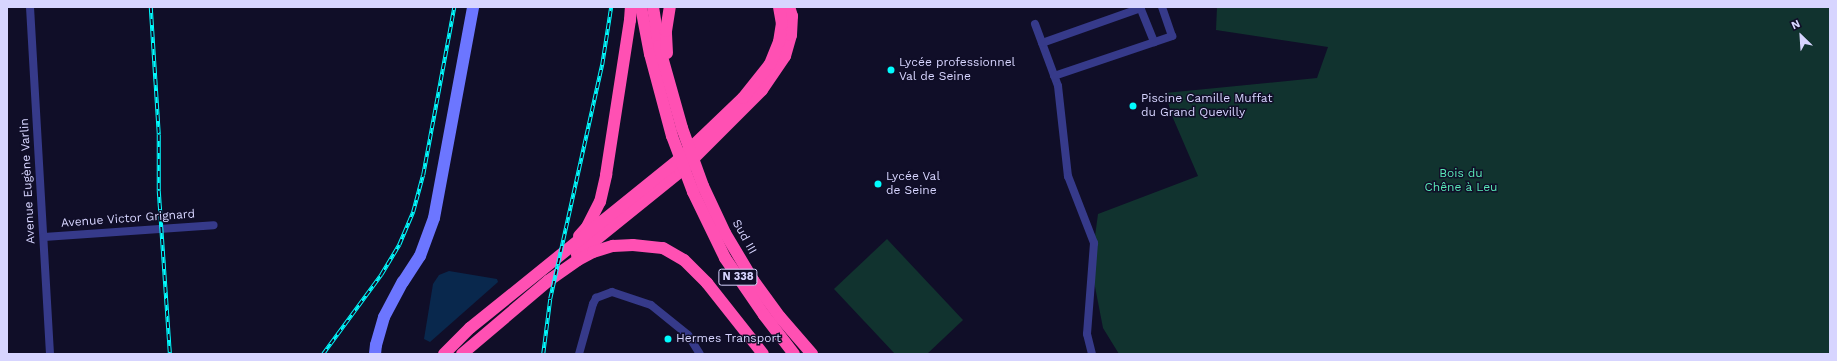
<!DOCTYPE html>
<html>
<head>
<meta charset="utf-8">
<style>
	body { margin:0 }
	#map { position:relative; width:1837px; height:361px; overflow:hidden; background:#100e28; font-family:"Work Sans",sans-serif }
	div>[style] { position:absolute }
	.green>* { inset:0; background:#11332f }
	.water>* { inset:0; background:#09284d }
	.street>* { height:8px; margin:-4px; padding:0 4px; transform-origin:4px; border-radius:4px; background:#363a8a }
	.secondary>* { height:12px; margin:-6px; padding:0 6px; transform-origin:6px; border-radius:6px; background:#6c76ff }
	.highway>* { height:12px; margin:-6px; padding:0 6px; transform-origin:6px; border-radius:6px; background:#ff50b3 }
	.rail>* { height:3.5px; margin-top:-1.75px; transform-origin:0; background:repeating-linear-gradient(90deg,#100e28 0 6px,#01fcff 0 12px); box-sizing:border-box; border-block:1px solid #01fcff }
	.highway-bridge>* { height:12px; margin:-6px; padding:0 6px; transform-origin:6px; border-radius:6px; background:#ff50b3 }
	.dots>* { width:11px; height:11px; translate:-50% -50%; box-sizing:border-box; border:2px solid #100e28; border-radius:50% }
	span { translate:-50% -50%; white-space:nowrap; text-align:center; line-height:1.15; -webkit-text-stroke:3px #100e28; paint-order:stroke }
	.shield-label span { padding:1px 3px; background:#100e28; border:1px solid; border-radius:3px; -webkit-text-stroke-width:0 }
	.shield-label { font-size:11px; color:#d7d5ff; font-weight:700 }
	.poi-label { font-size:12px; color:#d7d5ff }
	.left { translate:0 -50%; text-align:left }
	.park-label { font-size:12px; color:#59e8b7 }
	.street-label { font-size:12px; color:#d7d5ff }
	.frame { position:absolute; inset:0; border:8px solid #d7d5ff; pointer-events:none }
	.north { position:absolute; left:1781px; top:16px; width:40px; height:40px; -webkit-text-stroke:3px #100e28; paint-order:stroke; rotate:335deg; font-size:11px; font-weight:700; line-height:16px; text-align:center; color:#d7d5ff }
	.north::after { content:''; display:block; margin:auto; width:14px; height:18px; background:#d7d5ff; clip-path:polygon(50% 0,100% 100%,50% 72%,0 100%) }
</style>
</head>
<body>
<div id="map">
	<div class="green">
		<div style="clip-path:polygon(1217px 7px,1830px 7px,1830px 354px,1119px 354px,1103px 328px,1091px 266px,1098px 214px,1198px 176px,1173px 118px,1165px 93px,1317px 78px,1328px 47px,1216px 30px)"></div>
		<div style="clip-path:polygon(887px 239px,963px 320px,927px 354px,895px 354px,834px 289px)"></div>
	</div>
	<div class="water">
		<div style="clip-path:polygon(449px 271px,497px 279px,498px 282px,430px 342px,424px 339px,433px 284px,439px 275px)"></div>
	</div>
	<div class="street">
		<div style="left:30px;top:7px;width:348px;rotate:86.7deg"></div>
		<div style="left:1140px;top:7px;width:38px;rotate:68deg"></div>
		<div style="left:1035px;top:24px;width:66px;rotate:69.6deg"></div>
		<div style="left:1058px;top:86px;width:91px;rotate:83.7deg"></div>
		<div style="left:1068px;top:176px;width:72px;rotate:68.8deg"></div>
		<div style="left:1094px;top:243px;width:91px;rotate:94.4deg"></div>
		<div style="left:1087px;top:334px;width:21px;rotate:76deg"></div>
		<div style="left:1042px;top:43px;width:105px;rotate:-19.5deg"></div>
		<div style="left:1054px;top:76px;width:125px;rotate:-18.7deg"></div>
		<div style="left:1172px;top:36px;width:31px;rotate:-109deg"></div>
		<div style="left:44px;top:237px;width:170px;rotate:-4deg"></div>
		<div style="left:579px;top:354px;width:52px;rotate:-74.4deg"></div>
		<div style="left:593px;top:304px;width:7px;rotate:-63deg"></div>
		<div style="left:596px;top:298px;width:17px;rotate:-21deg"></div>
		<div style="left:612px;top:292px;width:41px;rotate:18.4deg"></div>
		<div style="left:651px;top:305px;width:48px;rotate:39deg"></div>
		<div style="left:688px;top:335px;width:22px;rotate:58deg"></div>
	</div>
	<div class="secondary">
		<div style="left:375px;top:354px;width:9px;rotate:-84deg"></div>
		<div style="left:376px;top:345px;width:29px;rotate:-74deg"></div>
		<div style="left:384px;top:317px;width:40px;rotate:-62deg"></div>
		<div style="left:403px;top:282px;width:31px;rotate:-57deg"></div>
		<div style="left:420px;top:256px;width:40px;rotate:-69.8deg"></div>
		<div style="left:434px;top:218px;width:215px;rotate:-79.5deg"></div>
	</div>
	<div class="highway">
		<div style="left:641px;top:7px;width:48px;rotate:79.2deg"></div>
		<div style="left:650px;top:54px;width:85px;rotate:75deg"></div>
		<div style="left:653px;top:7px;width:39px;rotate:81deg"></div>
		<div style="left:659px;top:46px;width:85px;rotate:74.3deg"></div>
		<div style="left:667px;top:53px;width:22px;rotate:-93deg"></div>
		<div style="left:666px;top:31px;width:24px;rotate:-81deg"></div>
		<div style="left:703px;top:186px;width:52px;rotate:64.9deg"></div>
		<div style="left:725px;top:233px;width:55px;rotate:59.2deg"></div>
		<div style="left:753px;top:280px;width:46px;rotate:53.9deg"></div>
		<div style="left:780px;top:317px;width:49px;rotate:49.1deg"></div>
		<div style="left:693px;top:192px;width:73px;rotate:64.1deg"></div>
		<div style="left:725px;top:258px;width:69px;rotate:55.6deg"></div>
		<div style="left:764px;top:315px;width:49px;rotate:52.4deg"></div>
		<div style="left:579px;top:236px;width:12px;rotate:-48deg"></div>
		<div style="left:587px;top:227px;width:28px;rotate:-63deg"></div>
		<div style="left:600px;top:202px;width:28px;rotate:-77deg"></div>
		<div style="left:606px;top:175px;width:157px;rotate:-81.2deg"></div>
		<div style="left:630px;top:20px;width:13px;rotate:-86deg"></div>
		<div style="left:577px;top:255px;width:132px;rotate:-38.9deg"></div>
		<div style="left:680px;top:172px;width:116px;rotate:-45deg"></div>
		<div style="left:762px;top:90px;width:41px;rotate:-55.9deg"></div>
		<div style="left:785px;top:56px;width:22px;rotate:-74deg"></div>
		<div style="left:791px;top:35px;width:19px;rotate:-87deg"></div>
		<div style="left:792px;top:16px;width:9px;rotate:-108deg"></div>
		<div style="left:444px;top:354px;width:37px;rotate:-45deg"></div>
		<div style="left:470px;top:328px;width:266px;rotate:-38.9deg"></div>
		<div style="left:677px;top:161px;width:91px;rotate:-43.7deg"></div>
		<div style="left:743px;top:98px;width:43px;rotate:-51.5deg"></div>
		<div style="left:770px;top:64px;width:24px;rotate:-68deg"></div>
		<div style="left:779px;top:42px;width:18px;rotate:-81deg"></div>
		<div style="left:782px;top:24px;width:17px;rotate:-100deg"></div>
		<div style="left:462px;top:354px;width:113px;rotate:-40.3deg"></div>
		<div style="left:548px;top:281px;width:37px;rotate:-35deg"></div>
		<div style="left:578px;top:260px;width:17px;rotate:-28deg"></div>
		<div style="left:593px;top:252px;width:21px;rotate:-17deg"></div>
		<div style="left:613px;top:246px;width:20px;rotate:-3deg"></div>
		<div style="left:633px;top:245px;width:30px;rotate:6deg"></div>
		<div style="left:663px;top:248px;width:24px;rotate:30deg"></div>
		<div style="left:684px;top:260px;width:33px;rotate:45deg"></div>
		<div style="left:707px;top:283px;width:90px;rotate:51.7deg"></div>
	</div>
	<div class="rail">
		<div style="left:151px;top:7px;width:128px;rotate:86.4deg"></div>
		<div style="left:159px;top:135px;width:56px;rotate:90deg"></div>
		<div style="left:159px;top:191px;width:163px;rotate:86.1deg"></div>
		<div style="left:323px;top:354px;width:98px;rotate:-53.7deg"></div>
		<div style="left:381px;top:275px;width:35px;rotate:-59deg"></div>
		<div style="left:399px;top:245px;width:36px;rotate:-67deg"></div>
		<div style="left:413px;top:212px;width:38px;rotate:-75deg"></div>
		<div style="left:423px;top:175px;width:171px;rotate:-79.5deg"></div>
		<div style="left:543px;top:354px;width:55px;rotate:-82.7deg"></div>
		<div style="left:550px;top:299px;width:240px;rotate:-77.5deg"></div>
		<div style="left:602px;top:65px;width:59px;rotate:-81.2deg"></div>
	</div>
	<div class="highway-bridge">
		<div style="left:682px;top:128px;width:62px;rotate:70.1deg"></div>
		<div style="left:672px;top:136px;width:60px;rotate:69.4deg"></div>
	</div>
	<div class="dots">
		<div style="left:891px;top:70px;background:#01fcff"></div>
		<div style="left:1133px;top:106px;background:#01fcff"></div>
		<div style="left:878px;top:184px;background:#01fcff"></div>
		<div style="left:668px;top:339px;background:#01fcff"></div>
	</div>
	<div class="shield-label">
		<span style="left:738px;top:277px">N 338</span>
	</div>
	<div class="poi-label">
		<span class="left" style="left:899px;top:70px">Lycée professionnel<br>Val de Seine</span>
		<span class="left" style="left:1141px;top:106px">Piscine Camille Muffat<br>du Grand Quevilly</span>
		<span class="left" style="left:886px;top:184px">Lycée Val<br>de Seine</span>
		<span class="left" style="left:676px;top:339px">Hermes Transport</span>
	</div>
	<div class="park-label">
		<span style="left:1461px;top:181px">Bois du<br>Chêne à Leu</span>
	</div>
	<div class="street-label">
		<span style="left:28px;top:181px;rotate:-93deg">Avenue Eugène Varlin</span>
		<span style="left:128px;top:219px;rotate:-4deg">Avenue Victor Grignard</span>
		<span style="left:744px;top:237px;rotate:61deg">Sud III</span>
	</div>
	<div class="frame"></div>
	<div class="north">N</div>
</div>
</body>
</html>
